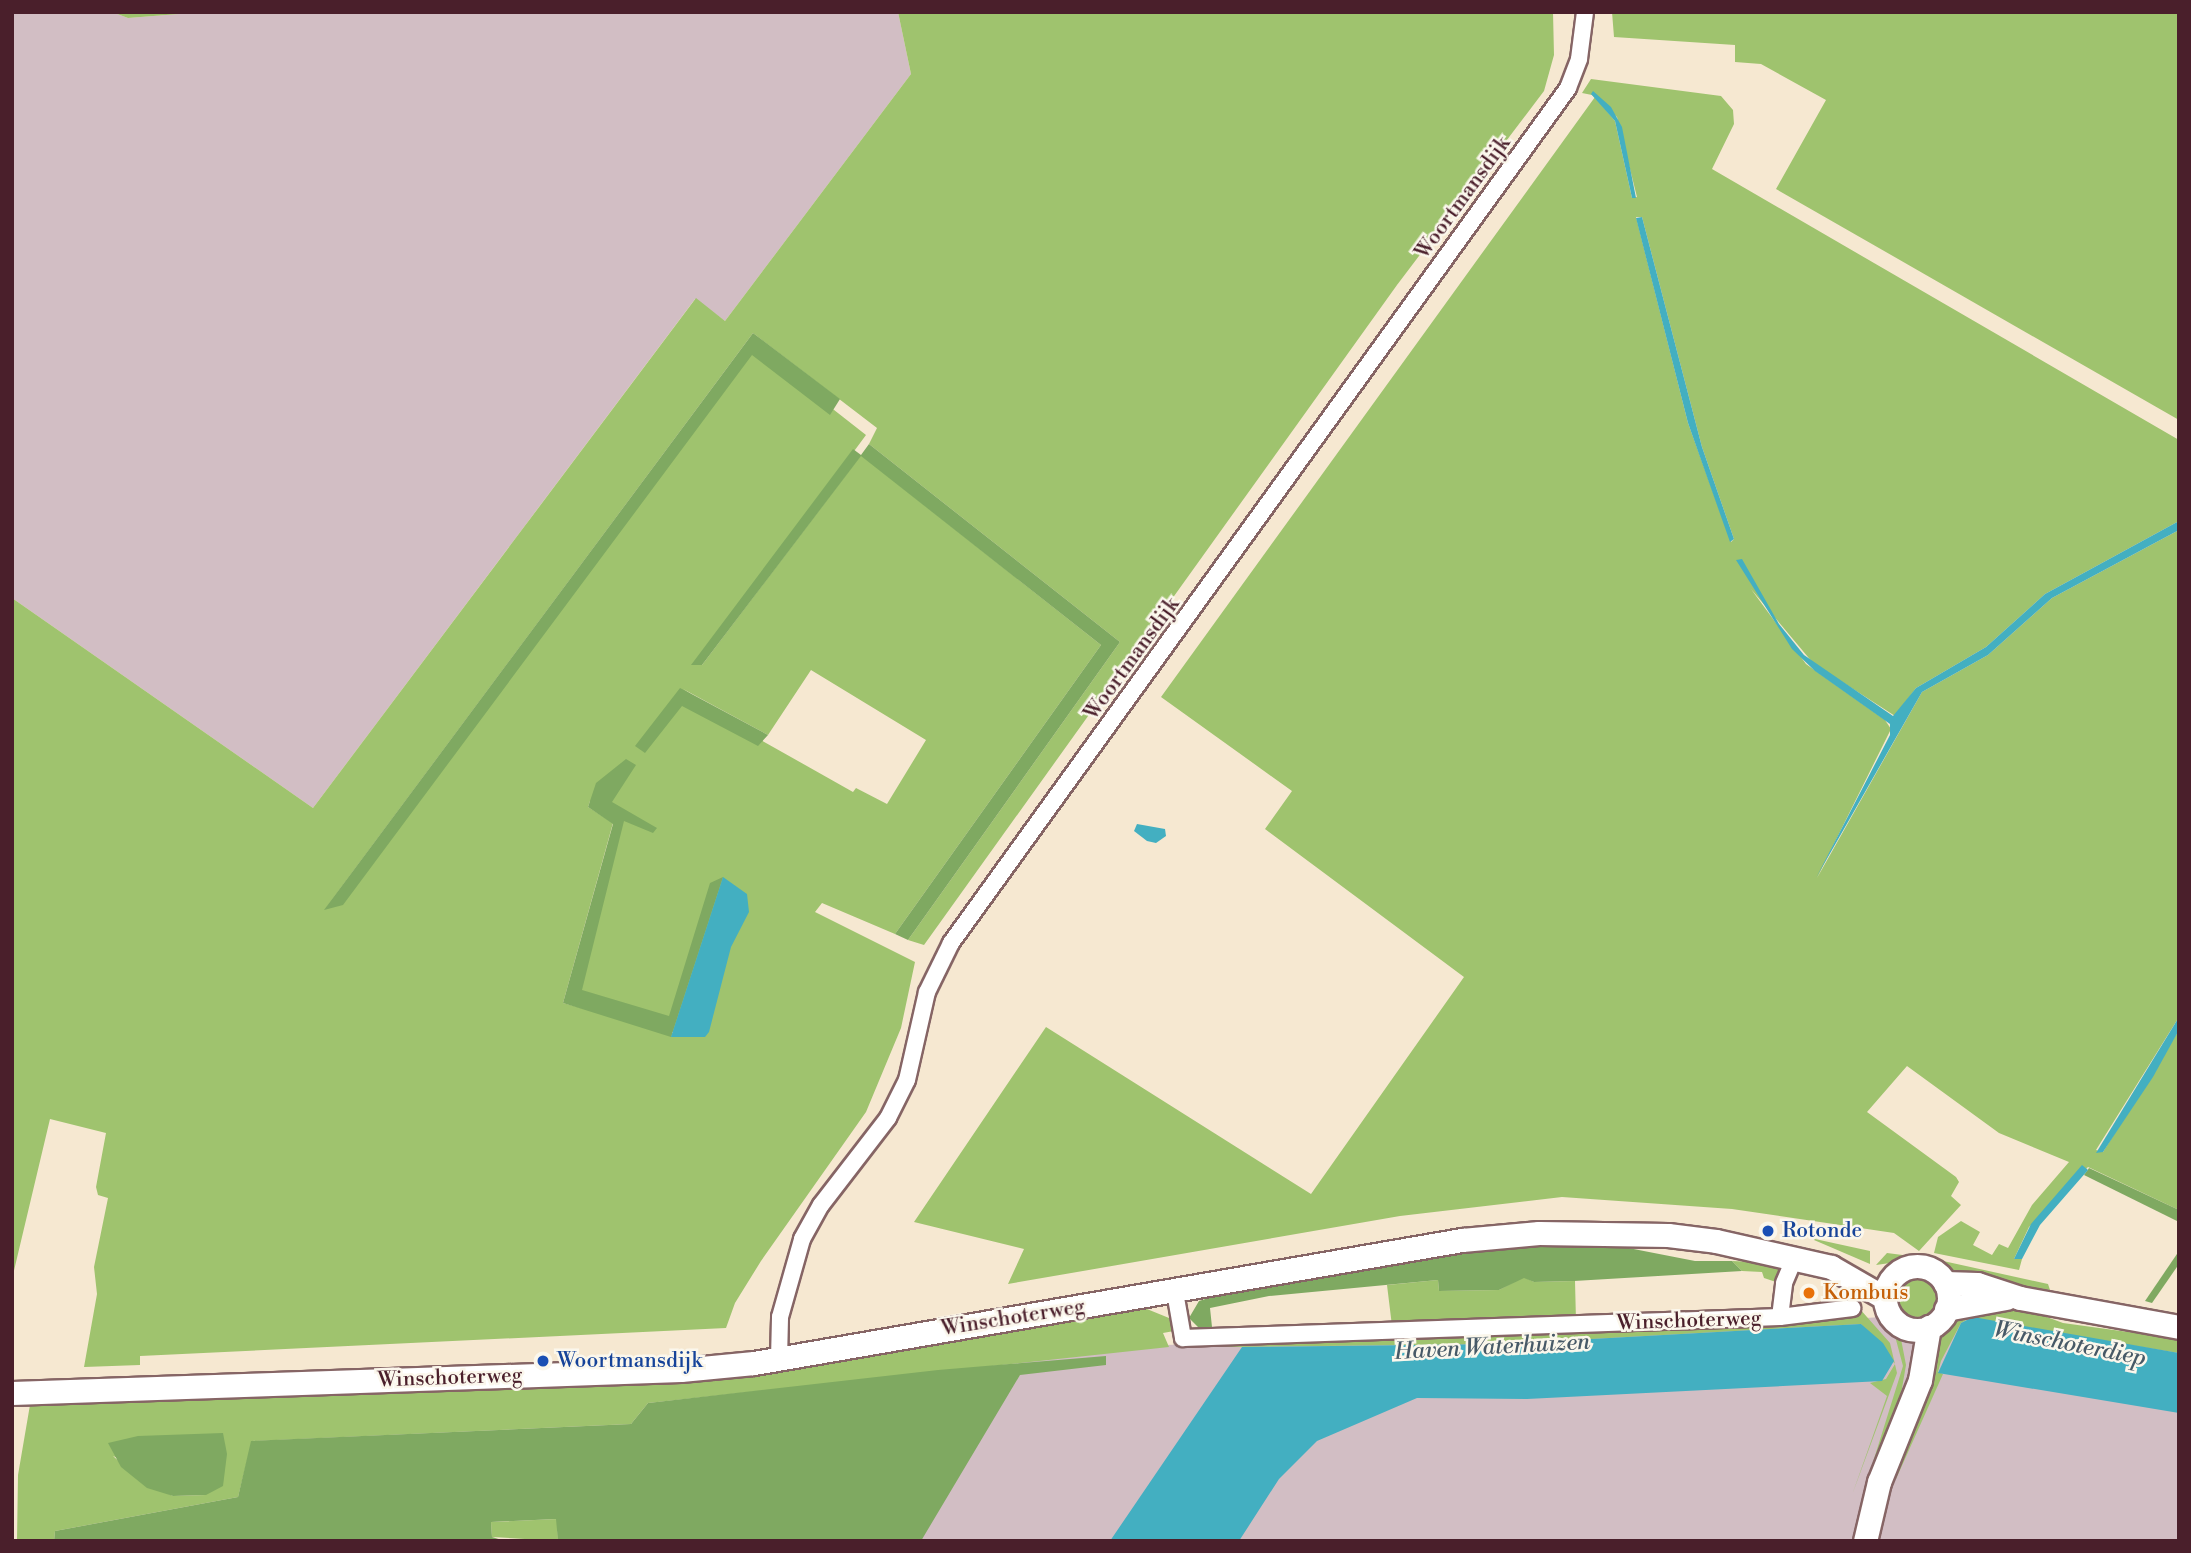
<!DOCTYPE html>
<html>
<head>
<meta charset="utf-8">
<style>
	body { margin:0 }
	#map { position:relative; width:2191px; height:1553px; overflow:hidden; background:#f6e8d1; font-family:"Libre Bodoni",serif }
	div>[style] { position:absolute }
	.industrial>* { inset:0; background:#d2bec4 }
	.green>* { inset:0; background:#9fc36e }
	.round { border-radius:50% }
	.forest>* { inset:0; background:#7fa961 }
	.water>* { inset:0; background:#43afc1 }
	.roads { filter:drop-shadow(2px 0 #866565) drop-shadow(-2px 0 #866565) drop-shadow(0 2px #866565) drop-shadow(0 -2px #866565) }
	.street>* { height:16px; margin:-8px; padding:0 8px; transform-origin:8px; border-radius:8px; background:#fff }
	.secondary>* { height:23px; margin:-11.5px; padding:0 11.5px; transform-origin:11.5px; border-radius:11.5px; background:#fff }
	.secondary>.ring { margin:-11.5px; padding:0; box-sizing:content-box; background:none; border:23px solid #fff; border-radius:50% }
	.dots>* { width:19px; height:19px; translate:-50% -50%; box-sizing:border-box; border:4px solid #fbf7ec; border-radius:50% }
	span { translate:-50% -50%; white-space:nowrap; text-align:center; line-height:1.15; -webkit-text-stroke:5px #fbf7ec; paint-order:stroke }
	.street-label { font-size:21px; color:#4a1f2b }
	.transit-label { font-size:21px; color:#164399 }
	.left { translate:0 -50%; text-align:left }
	.food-label { font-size:21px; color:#c56008 }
	.water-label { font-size:23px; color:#475967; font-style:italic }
	.frame { position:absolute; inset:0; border:14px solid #4a1f2b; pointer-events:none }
</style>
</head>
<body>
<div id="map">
	<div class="industrial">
		<div style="clip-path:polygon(12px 12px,112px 12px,128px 18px,204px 12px,898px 12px,911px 74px,725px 321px,695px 299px,313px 808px,12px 598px)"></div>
		<div style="clip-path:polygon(1952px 1316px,2179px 1347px,2179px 1541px,918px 1541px,1024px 1354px,1105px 1346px,1482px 1339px,1883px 1317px,1896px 1331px,1914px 1337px,1938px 1332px)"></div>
	</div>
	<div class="green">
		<div style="clip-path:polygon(112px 12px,204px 12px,128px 18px)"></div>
		<div style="clip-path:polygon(evenodd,898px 12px,1553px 12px,1554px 55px,1544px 91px,1397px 285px,924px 945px,908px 940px,1120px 642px,869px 444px,877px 428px,753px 333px,325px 909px,751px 345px,866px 435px,696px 665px,702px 665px,861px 455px,1101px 645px,895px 934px,822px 903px,815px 912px,915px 962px,901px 1028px,866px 1112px,761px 1261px,735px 1303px,726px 1328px,140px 1356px,140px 1365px,84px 1367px,97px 1294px,94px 1267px,108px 1198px,98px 1195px,96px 1187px,106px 1133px,50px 1119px,12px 1279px,12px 598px,313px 808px,696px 298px,725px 321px,911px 74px,898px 12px,811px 670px,926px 740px,887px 804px,856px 788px,853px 792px,759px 739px,683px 689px,768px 735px,811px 670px,898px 12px,590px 801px,619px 818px,571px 996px,683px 1036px,563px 1003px,613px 823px,588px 807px,590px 801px)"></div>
		<div style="clip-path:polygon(1612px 12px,2179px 12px,2179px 420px,1776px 189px,1826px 100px,1761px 64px,1735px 62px,1735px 45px,1614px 37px)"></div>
		<div style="clip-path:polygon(evenodd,1591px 79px,1721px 96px,1733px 110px,1734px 124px,1712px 169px,2179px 440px,2179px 521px,2045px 594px,1986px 647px,1916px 688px,1895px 716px,1813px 663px,1751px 589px,1806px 664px,1885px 720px,1891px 729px,1817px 878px,1922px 692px,1988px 655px,2052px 598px,2179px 530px,2179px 1017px,2096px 1150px,2103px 1152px,2179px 1030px,2179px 1210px,2088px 1167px,2029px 1227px,2014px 1259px,2022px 1259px,2019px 1270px,1934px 1253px,1938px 1237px,1961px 1221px,1980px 1232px,1973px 1245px,1992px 1255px,1999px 1244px,2008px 1248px,2032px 1205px,2069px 1162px,1999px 1133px,1907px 1066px,1867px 1112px,1956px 1177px,1959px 1182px,1951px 1196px,1961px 1205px,1919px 1251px,1894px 1233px,1732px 1209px,1562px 1197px,1400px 1216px,1008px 1284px,1024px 1249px,914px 1222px,1046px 1027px,1311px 1194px,1464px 977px,1265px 829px,1292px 791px,1161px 697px,1595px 97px,1615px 121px,1632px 198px,1637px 197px,1617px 117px,1592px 95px,1582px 93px,1591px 79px,1636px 217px,1642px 217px,1702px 447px,1734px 539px,1731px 542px,1688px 423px,1636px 217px)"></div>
		<div style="clip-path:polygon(1815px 1239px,1870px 1251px,1870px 1264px,1814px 1240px)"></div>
		<div style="clip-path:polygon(1887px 1253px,1918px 1257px,1918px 1259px,1876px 1265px)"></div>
		<div style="clip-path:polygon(1934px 1259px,2048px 1284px,2050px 1290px,1946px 1272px)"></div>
		<div style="clip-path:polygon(1732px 1261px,1777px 1263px,1785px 1269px,1779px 1283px,1764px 1278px,1762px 1272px,1742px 1271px)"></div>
		<div class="round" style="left:1897px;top:1277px;width:40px;height:40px"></div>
		<div style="clip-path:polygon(1524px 1277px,1534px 1282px,1575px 1281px,1576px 1321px,1392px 1326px,1387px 1285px,1438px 1280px,1439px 1291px,1499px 1290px)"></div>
		<div style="clip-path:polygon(1865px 1296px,1879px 1307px,1901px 1339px,1906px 1365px,1900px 1400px,1864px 1491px,1903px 1366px,1895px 1336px)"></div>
		<div style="clip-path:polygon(1982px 1305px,2023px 1308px,2063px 1323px,2179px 1339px,2179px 1353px,1968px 1319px,1961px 1323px,1941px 1361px,1938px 1372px,1943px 1374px,1896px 1479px,1892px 1472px,1938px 1332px,1955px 1312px)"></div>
		<div style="clip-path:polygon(evenodd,1142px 1307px,1169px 1318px,1174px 1331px,1163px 1333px,1169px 1347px,648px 1403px,631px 1424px,252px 1441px,238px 1497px,55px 1531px,54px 1541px,17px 1541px,18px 1475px,31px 1399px,755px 1375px,1142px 1307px,113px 1456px,206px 1495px,173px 1496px,142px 1482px,113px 1456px)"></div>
		<div style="clip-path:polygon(1859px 1308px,1890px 1343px,1897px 1373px,1852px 1495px,1887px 1396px,1870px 1383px,1886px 1379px,1895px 1364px,1861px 1324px,1502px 1344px,1232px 1347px,1196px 1345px,1196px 1341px,1760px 1323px,1850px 1318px,1851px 1310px)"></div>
		<div style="clip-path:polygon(557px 1519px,558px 1541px,492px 1537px,491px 1522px)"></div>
	</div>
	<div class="forest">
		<div style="clip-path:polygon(753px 333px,840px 399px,830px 415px,752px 355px,343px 905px,324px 910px)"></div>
		<div style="clip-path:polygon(869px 444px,1120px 642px,908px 940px,895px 934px,1101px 645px,861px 456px,702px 665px,691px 665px,853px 449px,861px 455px)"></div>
		<div style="clip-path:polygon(680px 688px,686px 691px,768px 735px,758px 746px,682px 706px,645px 753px,635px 746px)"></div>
		<div style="clip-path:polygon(626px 759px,636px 765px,612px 802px,657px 828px,653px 833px,624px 821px,582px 990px,669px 1016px,710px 883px,723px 877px,671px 1037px,563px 1003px,613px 824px,588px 807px,596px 783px)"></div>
		<div style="clip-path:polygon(2089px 1168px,2179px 1210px,2179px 1222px,2084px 1175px)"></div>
		<div style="clip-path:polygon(1608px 1244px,1695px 1261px,1732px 1261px,1742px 1271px,1574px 1281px,1534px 1282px,1524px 1278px,1499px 1290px,1439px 1291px,1438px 1280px,1269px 1296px,1210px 1308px,1212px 1327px,1199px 1328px,1189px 1318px,1199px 1301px,1243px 1287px,1477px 1247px)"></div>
		<div style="clip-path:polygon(2179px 1251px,2179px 1264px,2152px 1303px,2145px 1301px)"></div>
		<div style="clip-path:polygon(1106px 1356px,1106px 1365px,1020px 1375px,921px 1541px,558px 1541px,556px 1519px,491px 1522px,492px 1537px,505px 1541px,54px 1541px,55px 1531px,238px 1497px,251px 1441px,631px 1424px,648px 1403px,938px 1370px)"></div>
		<div style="clip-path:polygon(223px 1433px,227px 1454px,223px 1486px,206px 1495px,173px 1496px,147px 1488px,121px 1467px,108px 1443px,138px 1436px)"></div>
	</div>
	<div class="water">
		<div style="clip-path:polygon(1593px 91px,1611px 107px,1622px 127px,1636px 198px,1632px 198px,1615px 121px,1591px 94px)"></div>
		<div style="clip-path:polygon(1642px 217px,1702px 447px,1734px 539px,1730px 542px,1688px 423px,1636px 218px)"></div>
		<div style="clip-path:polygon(2179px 521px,2179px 530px,2052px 598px,1988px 655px,1922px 692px,1816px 878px,1890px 735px,1890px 724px,1815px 671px,1792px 649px,1736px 560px,1742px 559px,1779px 624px,1804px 655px,1893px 716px,1916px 688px,1986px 647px,2045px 594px)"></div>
		<div style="clip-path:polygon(1137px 824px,1165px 829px,1166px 836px,1156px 843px,1147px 841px,1134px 831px)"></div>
		<div style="clip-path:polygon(723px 877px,747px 894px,749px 912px,731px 947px,709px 1032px,705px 1037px,671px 1037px)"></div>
		<div style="clip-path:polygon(2179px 1017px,2179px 1030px,2153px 1077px,2103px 1152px,2096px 1153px)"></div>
		<div style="clip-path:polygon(2082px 1165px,2088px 1170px,2040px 1225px,2022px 1259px,2014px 1259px,2031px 1224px)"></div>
		<div style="clip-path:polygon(1973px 1317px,2179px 1353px,2179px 1413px,1938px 1373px,1961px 1323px)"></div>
		<div style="clip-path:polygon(1861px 1324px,1883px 1343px,1894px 1361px,1882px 1381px,1527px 1399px,1417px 1398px,1317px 1441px,1279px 1479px,1239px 1541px,1110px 1541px,1242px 1347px,1502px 1344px)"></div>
	</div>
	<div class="roads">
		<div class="street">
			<div style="left:1175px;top:1292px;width:47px;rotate:80.1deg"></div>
			<div style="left:1183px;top:1338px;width:597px;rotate:-2.01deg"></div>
			<div style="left:1780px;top:1317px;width:73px;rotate:-7.1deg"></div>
			<div style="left:1780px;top:1317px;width:34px;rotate:-83deg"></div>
			<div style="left:1784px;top:1283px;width:28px;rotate:-67deg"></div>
			<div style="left:779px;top:1359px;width:42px;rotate:-88.6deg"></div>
			<div style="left:780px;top:1317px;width:81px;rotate:-74.2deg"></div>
			<div style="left:802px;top:1239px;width:39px;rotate:-61deg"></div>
			<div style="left:821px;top:1205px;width:110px;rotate:-52.4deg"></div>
			<div style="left:888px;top:1118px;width:42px;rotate:-63.4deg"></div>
			<div style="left:907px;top:1080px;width:90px;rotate:-77.2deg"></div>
			<div style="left:927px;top:992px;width:55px;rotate:-63.9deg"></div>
			<div style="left:951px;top:943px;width:1054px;rotate:-54.18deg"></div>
			<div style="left:1568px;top:88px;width:31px;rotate:-69deg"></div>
			<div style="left:1579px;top:59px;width:47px;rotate:-82.7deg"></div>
		</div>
		<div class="secondary">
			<div class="ring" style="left:1885px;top:1266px;width:41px;height:41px"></div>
			<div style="left:1945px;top:1283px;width:32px;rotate:2deg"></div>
			<div style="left:1977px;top:1284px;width:45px;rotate:18deg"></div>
			<div style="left:2020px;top:1298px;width:162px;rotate:10.3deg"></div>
			<div style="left:1946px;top:1309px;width:61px;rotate:-10.4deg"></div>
			<div style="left:12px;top:1393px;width:669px;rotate:-1.97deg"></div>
			<div style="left:681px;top:1370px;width:73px;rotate:-5.5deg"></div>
			<div style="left:754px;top:1363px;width:719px;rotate:-9.86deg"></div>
			<div style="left:1462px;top:1240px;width:77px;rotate:-5.2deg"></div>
			<div style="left:1539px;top:1233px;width:129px;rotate:0.9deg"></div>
			<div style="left:1668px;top:1235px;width:48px;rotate:7.1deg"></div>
			<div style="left:1716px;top:1241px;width:118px;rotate:12.7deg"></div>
			<div style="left:1831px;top:1267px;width:62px;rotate:29.9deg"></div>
			<div style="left:1865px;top:1541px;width:61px;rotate:-76.7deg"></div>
			<div style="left:1879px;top:1482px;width:110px;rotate:-68.1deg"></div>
			<div style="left:1920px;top:1380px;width:54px;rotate:-80.4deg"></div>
		</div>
	</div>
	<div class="dots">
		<div style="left:1768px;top:1231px;background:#1a4fb4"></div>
		<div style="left:1809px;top:1293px;background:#e8710a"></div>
		<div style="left:543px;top:1361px;background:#1a4fb4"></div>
	</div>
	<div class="street-label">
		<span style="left:1463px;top:198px;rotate:-54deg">Woortmansdijk</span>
		<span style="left:1132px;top:659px;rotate:-54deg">Woortmansdijk</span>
		<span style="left:1013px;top:1318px;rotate:-9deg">Winschoterweg</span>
		<span style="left:1689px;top:1321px;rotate:-2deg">Winschoterweg</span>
		<span style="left:450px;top:1378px;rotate:-2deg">Winschoterweg</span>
	</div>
	<div class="transit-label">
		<span class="left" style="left:1782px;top:1231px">Rotonde</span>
		<span class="left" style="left:557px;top:1361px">Woortmansdijk</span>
	</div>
	<div class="food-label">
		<span class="left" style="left:1823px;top:1293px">Kombuis</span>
	</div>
	<div class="water-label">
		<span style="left:2070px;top:1344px;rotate:11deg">Winschoterdiep</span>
		<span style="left:1492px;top:1347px;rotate:-3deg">Haven Waterhuizen</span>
	</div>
	<div class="frame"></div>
</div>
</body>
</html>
